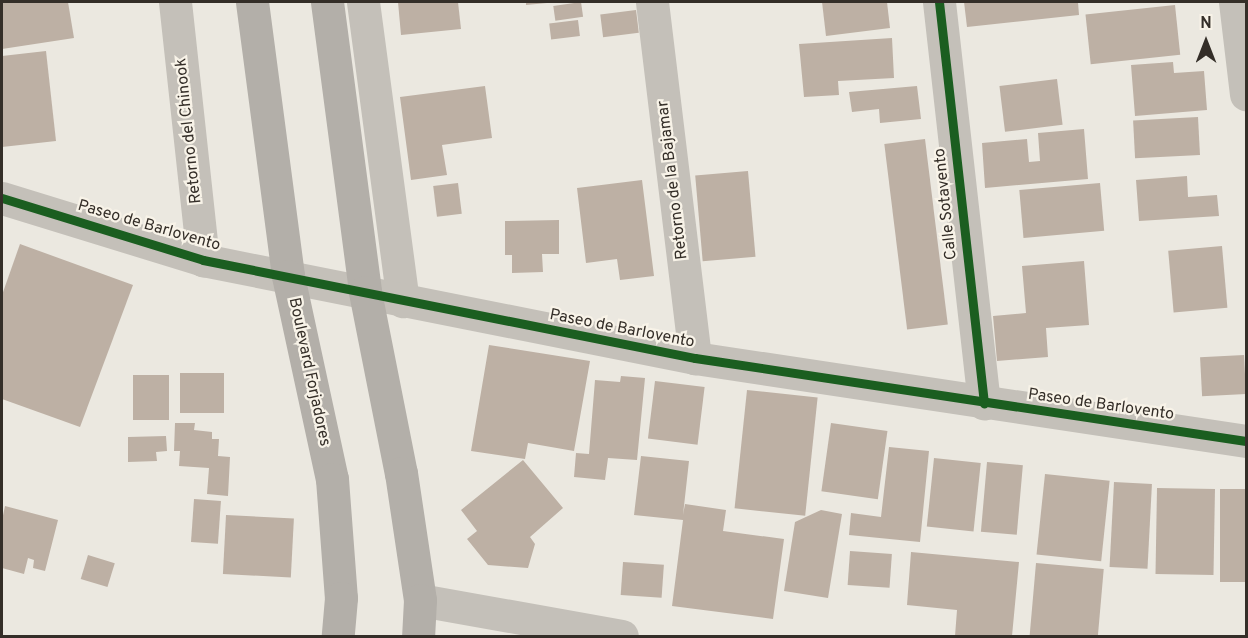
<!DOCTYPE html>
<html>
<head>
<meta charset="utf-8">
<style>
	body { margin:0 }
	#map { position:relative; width:1248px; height:638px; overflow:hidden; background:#ebe8e0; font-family:Overpass,sans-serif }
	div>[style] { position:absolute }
	.building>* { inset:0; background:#bdb0a4; transform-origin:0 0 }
	.minor>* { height:33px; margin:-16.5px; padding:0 16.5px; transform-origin:16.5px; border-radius:16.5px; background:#c4c0b9 }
	.major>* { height:33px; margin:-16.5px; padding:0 16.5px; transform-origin:16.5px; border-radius:16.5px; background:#b3afa9 }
	.cycleway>* { height:9px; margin:-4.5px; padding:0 4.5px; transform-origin:4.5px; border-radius:4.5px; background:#1b5e20 }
	span { translate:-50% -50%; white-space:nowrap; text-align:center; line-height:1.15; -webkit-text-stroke:4.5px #f8f3e8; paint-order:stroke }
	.street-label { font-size:16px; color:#342e28 }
	.frame { position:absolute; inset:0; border:3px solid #342e28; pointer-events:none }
	.north { position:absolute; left:1176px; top:12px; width:60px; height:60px; -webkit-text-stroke:4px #f8f3e8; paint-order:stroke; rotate:0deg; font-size:16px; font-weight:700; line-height:24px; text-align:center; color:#342e28 }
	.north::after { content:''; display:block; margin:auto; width:21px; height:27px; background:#342e28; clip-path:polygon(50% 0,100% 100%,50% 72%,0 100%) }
</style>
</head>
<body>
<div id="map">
	<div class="building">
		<div style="clip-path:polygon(2px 2px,68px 2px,74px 38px,2px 49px)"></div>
		<div style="clip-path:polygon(398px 2px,458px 2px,461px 29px,401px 35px)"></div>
		<div style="clip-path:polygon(526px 2px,547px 2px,547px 3px,526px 5px)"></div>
		<div style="left:581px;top:2px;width:15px;height:28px;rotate:82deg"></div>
		<div style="clip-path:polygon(822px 2px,887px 2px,890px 28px,826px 36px)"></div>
		<div style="clip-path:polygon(964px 2px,1078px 2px,1079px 15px,967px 27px)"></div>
		<div style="left:1175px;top:5px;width:50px;height:90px;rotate:84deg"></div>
		<div style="left:636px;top:10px;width:23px;height:36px;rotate:83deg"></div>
		<div style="left:578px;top:20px;width:16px;height:29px;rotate:83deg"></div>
		<div style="clip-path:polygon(892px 38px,894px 78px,838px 81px,839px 95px,804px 97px,799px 44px)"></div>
		<div style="clip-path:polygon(46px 51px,56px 141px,2px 147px,2px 56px)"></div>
		<div style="clip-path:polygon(1173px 62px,1174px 73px,1204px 71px,1207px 110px,1135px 116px,1131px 65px)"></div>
		<div style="left:1057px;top:79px;width:46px;height:58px;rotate:83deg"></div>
		<div style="clip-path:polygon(485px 86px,492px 138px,442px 145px,447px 175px,411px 180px,400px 97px)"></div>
		<div style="clip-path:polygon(917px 86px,921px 119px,880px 123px,879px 109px,852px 112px,849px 92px)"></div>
		<div style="left:1198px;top:117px;width:38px;height:65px;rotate:87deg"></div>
		<div style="clip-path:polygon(1084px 129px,1088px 179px,985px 188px,982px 143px,1027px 139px,1029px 162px,1040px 161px,1038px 133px)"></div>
		<div style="left:925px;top:139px;width:187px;height:41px;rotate:83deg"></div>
		<div style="left:748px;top:171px;width:86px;height:53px;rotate:85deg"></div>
		<div style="clip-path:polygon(1187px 176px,1188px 197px,1217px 195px,1219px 216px,1139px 221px,1136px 180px)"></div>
		<div style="clip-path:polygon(642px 180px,654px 276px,620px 280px,617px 259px,586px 263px,577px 188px)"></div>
		<div style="left:458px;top:183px;width:31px;height:25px;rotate:83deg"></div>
		<div style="left:1100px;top:183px;width:48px;height:81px;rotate:85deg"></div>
		<div style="clip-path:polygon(559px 220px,559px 254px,542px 254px,543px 272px,512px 273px,512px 255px,505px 255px,505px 221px)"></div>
		<div style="clip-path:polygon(20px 244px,133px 285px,80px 427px,2px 399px,2px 295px)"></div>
		<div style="left:1222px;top:246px;width:62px;height:54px;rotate:85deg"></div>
		<div style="clip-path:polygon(1084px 261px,1089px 325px,1046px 328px,1048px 357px,997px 361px,993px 316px,1026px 313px,1022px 266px)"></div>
		<div style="clip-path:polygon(489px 345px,590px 361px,574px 451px,528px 443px,525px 459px,471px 451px)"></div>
		<div style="left:1244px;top:355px;width:39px;height:44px;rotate:87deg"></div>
		<div style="left:180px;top:373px;width:44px;height:40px"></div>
		<div style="left:133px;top:375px;width:36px;height:45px"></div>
		<div style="clip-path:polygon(621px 376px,645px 378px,637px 460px,608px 458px,605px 480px,574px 477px,576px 453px,589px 454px,595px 380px,620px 382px)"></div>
		<div style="left:655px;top:381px;width:50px;height:58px;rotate:7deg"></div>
		<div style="left:747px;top:390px;width:71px;height:119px;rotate:6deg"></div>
		<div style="clip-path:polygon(175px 423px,195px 423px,194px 430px,212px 432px,212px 439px,219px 439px,218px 456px,230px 457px,228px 496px,207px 494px,209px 468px,179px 466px,180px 451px,174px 451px)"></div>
		<div style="left:831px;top:423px;width:57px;height:69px;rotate:8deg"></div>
		<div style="clip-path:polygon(166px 436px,167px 451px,156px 452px,157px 461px,128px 462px,128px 437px)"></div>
		<div style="clip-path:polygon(889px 447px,929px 451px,920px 542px,849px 535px,851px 513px,881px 517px)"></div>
		<div style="clip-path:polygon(641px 456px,689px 461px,683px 515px,685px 504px,726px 510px,723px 531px,784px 539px,773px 619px,672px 606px,683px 520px,634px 515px)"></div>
		<div style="left:934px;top:458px;width:47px;height:69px;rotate:6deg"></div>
		<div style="clip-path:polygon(523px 460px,563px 508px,530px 537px,535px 544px,528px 568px,488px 565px,467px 539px,477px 531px,461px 510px)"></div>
		<div style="left:987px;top:462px;width:36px;height:70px;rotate:5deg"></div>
		<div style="left:1045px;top:474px;width:65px;height:81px;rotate:6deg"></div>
		<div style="left:1114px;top:482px;width:38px;height:85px;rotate:3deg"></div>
		<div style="left:1157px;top:488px;width:58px;height:86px;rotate:1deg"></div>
		<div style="left:1220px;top:489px;width:26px;height:93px"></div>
		<div style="left:194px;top:499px;width:27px;height:43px;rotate:4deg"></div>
		<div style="clip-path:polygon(5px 506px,58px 520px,45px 571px,33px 568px,34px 560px,28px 558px,24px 574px,2px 568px,2px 520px)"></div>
		<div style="clip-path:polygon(821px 510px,842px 514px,828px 598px,784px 591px,795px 522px)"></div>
		<div style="left:226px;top:515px;width:68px;height:59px;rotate:3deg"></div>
		<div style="left:850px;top:551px;width:42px;height:34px;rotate:4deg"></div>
		<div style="clip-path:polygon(911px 552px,1019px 562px,1012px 636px,955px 636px,957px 610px,907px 605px)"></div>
		<div style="left:88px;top:555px;width:28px;height:25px;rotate:17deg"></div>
		<div style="left:623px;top:562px;width:41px;height:33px;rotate:4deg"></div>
		<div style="left:1036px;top:563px;width:68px;height:73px;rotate:5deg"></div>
	</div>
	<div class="minor">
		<div style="left:175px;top:2px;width:260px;rotate:83.8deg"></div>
		<div style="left:363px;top:2px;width:302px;rotate:82.4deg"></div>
		<div style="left:652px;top:2px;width:359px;rotate:83.1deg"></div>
		<div style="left:939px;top:2px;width:404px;rotate:83.6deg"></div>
		<div style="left:1235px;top:2px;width:93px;rotate:83.2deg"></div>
		<div style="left:2px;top:198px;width:210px;rotate:17.1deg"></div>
		<div style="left:203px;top:260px;width:502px;rotate:11.27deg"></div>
		<div style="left:695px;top:358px;width:557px;rotate:8.57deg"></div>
		<div style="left:420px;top:600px;width:205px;rotate:10.1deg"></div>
	</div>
	<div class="major">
		<div style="left:252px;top:2px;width:276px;rotate:82.5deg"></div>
		<div style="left:288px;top:276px;width:208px;rotate:77.8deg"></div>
		<div style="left:332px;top:479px;width:119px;rotate:85.7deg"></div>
		<div style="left:341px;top:598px;width:38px;rotate:95deg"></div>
		<div style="left:327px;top:2px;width:292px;rotate:82.5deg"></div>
		<div style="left:365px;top:292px;width:185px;rotate:78.8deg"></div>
		<div style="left:401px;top:473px;width:128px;rotate:81.5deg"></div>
		<div style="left:420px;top:600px;width:36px;rotate:93deg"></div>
	</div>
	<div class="cycleway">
		<div style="left:939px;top:2px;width:404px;rotate:83.6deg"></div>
		<div style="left:2px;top:198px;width:210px;rotate:17.1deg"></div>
		<div style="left:203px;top:260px;width:502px;rotate:11.27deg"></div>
		<div style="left:695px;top:358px;width:557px;rotate:8.57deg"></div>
	</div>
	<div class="street-label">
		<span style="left:189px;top:131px;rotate:-96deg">Retorno del Chinook</span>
		<span style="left:673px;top:180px;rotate:-97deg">Retorno de la Bajamar</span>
		<span style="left:946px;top:204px;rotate:-96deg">Calle Sotavento</span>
		<span style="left:149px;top:226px;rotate:16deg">Paseo de Barlovento</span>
		<span style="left:622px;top:329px;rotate:11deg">Paseo de Barlovento</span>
		<span style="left:309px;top:372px;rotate:78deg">Boulevard Forjadores</span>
		<span style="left:1101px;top:405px;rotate:8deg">Paseo de Barlovento</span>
	</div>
	<div class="frame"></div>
	<div class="north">N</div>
</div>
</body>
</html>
